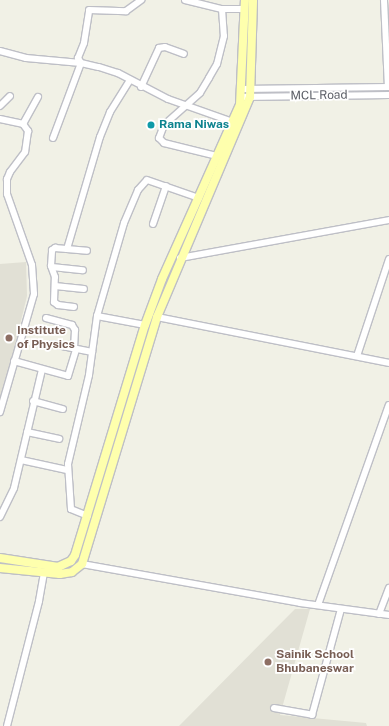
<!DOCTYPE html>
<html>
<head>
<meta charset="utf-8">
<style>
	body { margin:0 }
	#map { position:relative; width:389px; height:726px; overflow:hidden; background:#f1f1e6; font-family:"Public Sans",sans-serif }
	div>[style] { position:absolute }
	.education>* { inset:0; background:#e1e0d5 }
	.roads { filter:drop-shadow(1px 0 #bebfc6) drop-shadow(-1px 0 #bebfc6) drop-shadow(0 1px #bebfc6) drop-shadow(0 -1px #bebfc6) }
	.minor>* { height:6px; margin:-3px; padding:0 3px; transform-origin:3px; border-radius:3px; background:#fff }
	.major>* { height:8px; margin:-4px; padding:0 4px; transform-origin:4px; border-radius:4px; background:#feffad }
	.dots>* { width:11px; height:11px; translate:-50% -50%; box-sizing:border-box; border:2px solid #fff; border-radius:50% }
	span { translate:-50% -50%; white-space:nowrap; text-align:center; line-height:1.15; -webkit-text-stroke:3.5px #fff; paint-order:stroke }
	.street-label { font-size:12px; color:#5d6068 }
	.culture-label { font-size:12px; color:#0d838f; font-weight:700 }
	.left { translate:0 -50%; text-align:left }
	.education-label { font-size:12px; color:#785e54; font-weight:700 }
</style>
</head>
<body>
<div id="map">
	<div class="education">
		<div style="clip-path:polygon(26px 262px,27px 296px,0 407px,0 264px)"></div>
		<div style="clip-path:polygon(295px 609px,310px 609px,280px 715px,366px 723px,367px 726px,179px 726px)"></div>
	</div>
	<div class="roads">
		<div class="minor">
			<div style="left:185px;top:0;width:38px;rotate:14deg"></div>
			<div style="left:222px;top:9px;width:27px;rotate:86deg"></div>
			<div style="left:224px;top:36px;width:29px;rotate:104deg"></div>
			<div style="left:217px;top:64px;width:16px;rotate:120deg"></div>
			<div style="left:209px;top:78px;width:17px;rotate:121deg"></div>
			<div style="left:200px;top:93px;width:48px;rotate:138.4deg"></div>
			<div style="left:164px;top:125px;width:14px;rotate:111deg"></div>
			<div style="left:159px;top:138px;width:7px;rotate:45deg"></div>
			<div style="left:164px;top:143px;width:55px;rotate:13.8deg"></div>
			<div style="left:384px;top:0;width:87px;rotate:87.4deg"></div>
			<div style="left:222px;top:9px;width:23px"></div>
			<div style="left:0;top:51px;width:27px;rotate:15deg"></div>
			<div style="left:26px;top:58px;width:55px;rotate:5.2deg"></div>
			<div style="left:81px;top:63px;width:18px;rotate:13deg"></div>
			<div style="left:99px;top:67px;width:20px;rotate:18deg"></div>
			<div style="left:118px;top:73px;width:56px;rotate:27.5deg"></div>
			<div style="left:168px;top:99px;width:69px;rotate:19.5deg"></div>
			<div style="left:141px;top:87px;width:43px;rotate:-65.2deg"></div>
			<div style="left:159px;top:48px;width:6px;rotate:-9deg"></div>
			<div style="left:165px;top:47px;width:20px;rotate:20deg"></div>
			<div style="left:243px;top:89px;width:146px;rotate:-0.8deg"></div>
			<div style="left:242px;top:97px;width:147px;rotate:-0.8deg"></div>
			<div style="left:0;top:106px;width:14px;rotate:-45deg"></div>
			<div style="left:0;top:119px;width:24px;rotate:12deg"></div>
			<div style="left:23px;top:124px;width:9px;rotate:54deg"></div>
			<div style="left:28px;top:131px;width:21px;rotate:98deg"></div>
			<div style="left:25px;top:152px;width:25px;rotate:127deg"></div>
			<div style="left:10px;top:172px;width:8px;rotate:113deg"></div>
			<div style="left:7px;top:179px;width:15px;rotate:90deg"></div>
			<div style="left:7px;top:194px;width:75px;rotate:70.6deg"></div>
			<div style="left:32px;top:265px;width:29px;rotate:86deg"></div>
			<div style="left:34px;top:294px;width:123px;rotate:106.1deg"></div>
			<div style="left:23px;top:124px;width:31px;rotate:-61deg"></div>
			<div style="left:53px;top:138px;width:80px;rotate:-69.5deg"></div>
			<div style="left:81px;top:63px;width:6px;rotate:-121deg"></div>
			<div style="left:78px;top:58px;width:16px;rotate:-68deg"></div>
			<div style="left:84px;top:43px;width:33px;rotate:-81deg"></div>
			<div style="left:89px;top:10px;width:37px;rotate:2deg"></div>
			<div style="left:126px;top:11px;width:19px;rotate:-36deg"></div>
			<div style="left:153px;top:224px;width:40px;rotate:-71.1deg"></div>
			<div style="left:67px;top:249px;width:117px;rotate:-73.6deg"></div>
			<div style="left:100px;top:137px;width:27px;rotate:-68deg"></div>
			<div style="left:110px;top:112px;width:38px;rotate:-58deg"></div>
			<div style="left:180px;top:258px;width:212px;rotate:-10.3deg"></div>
			<div style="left:52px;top:267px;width:31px;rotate:6deg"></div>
			<div style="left:55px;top:286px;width:29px;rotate:6deg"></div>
			<div style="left:74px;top:307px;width:16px;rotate:-173deg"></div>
			<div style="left:58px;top:305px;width:5px;rotate:-143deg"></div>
			<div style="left:54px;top:302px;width:25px;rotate:-88deg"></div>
			<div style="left:55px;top:277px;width:12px;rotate:-110deg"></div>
			<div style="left:51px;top:266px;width:16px;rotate:-86deg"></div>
			<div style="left:52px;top:250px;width:4px;rotate:-34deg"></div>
			<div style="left:55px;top:248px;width:32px;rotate:5deg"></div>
			<div style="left:97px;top:316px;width:49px;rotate:10.6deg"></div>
			<div style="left:157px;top:317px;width:237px;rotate:11.2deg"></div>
			<div style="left:46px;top:318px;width:27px;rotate:15deg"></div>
			<div style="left:72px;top:325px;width:6px;rotate:59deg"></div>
			<div style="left:75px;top:330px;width:18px;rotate:93deg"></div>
			<div style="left:52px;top:344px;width:41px;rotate:11.3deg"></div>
			<div style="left:357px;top:356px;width:102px;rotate:-71.7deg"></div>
			<div style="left:14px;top:361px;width:56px;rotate:15.5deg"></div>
			<div style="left:68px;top:376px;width:28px;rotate:-73deg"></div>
			<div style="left:33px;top:401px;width:31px;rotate:15deg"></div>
			<div style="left:27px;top:432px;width:33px;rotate:12deg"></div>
			<div style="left:21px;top:460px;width:47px;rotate:12.3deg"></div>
			<div style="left:88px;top:516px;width:18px;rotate:-158deg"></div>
			<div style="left:71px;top:509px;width:45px;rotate:-93.8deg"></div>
			<div style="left:68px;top:464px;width:91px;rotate:-76.7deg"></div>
			<div style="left:89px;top:375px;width:60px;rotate:-82.3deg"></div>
			<div style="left:97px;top:316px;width:97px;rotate:-73.8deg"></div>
			<div style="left:124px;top:223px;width:36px;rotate:-67deg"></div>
			<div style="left:138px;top:190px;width:13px;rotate:-48deg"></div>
			<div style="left:147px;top:180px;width:55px;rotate:19.1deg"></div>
			<div style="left:0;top:517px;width:32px;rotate:-64deg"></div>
			<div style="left:14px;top:488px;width:121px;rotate:-76.7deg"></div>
			<div style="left:82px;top:564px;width:221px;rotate:10.1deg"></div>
			<div style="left:300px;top:603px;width:90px;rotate:7.7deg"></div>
			<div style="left:318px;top:605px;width:212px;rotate:-70.5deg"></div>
			<div style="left:379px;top:614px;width:28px;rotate:-69deg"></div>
			<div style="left:274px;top:708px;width:39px;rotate:10deg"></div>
			<div style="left:312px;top:715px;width:110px;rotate:-74.7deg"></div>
			<div style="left:7px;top:726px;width:129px;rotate:-75.6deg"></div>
			<div style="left:39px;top:601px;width:29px;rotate:-80deg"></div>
		</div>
		<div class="major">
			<div style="left:0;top:558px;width:59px;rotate:8.8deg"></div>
			<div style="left:58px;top:567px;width:14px;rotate:-25deg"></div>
			<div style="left:71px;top:561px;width:7px;rotate:-56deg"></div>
			<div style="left:75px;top:555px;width:240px;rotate:-73.1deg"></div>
			<div style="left:145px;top:325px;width:49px;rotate:-69.7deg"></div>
			<div style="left:162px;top:279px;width:191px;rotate:-65.9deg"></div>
			<div style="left:240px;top:105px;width:105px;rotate:-87.3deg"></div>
			<div style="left:0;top:568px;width:60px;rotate:5.7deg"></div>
			<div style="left:60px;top:574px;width:12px;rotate:-9deg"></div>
			<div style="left:72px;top:572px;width:13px;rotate:-39deg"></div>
			<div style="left:82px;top:564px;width:258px;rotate:-73.1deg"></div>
			<div style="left:157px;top:317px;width:239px;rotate:-67.1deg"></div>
			<div style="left:250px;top:97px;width:97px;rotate:-88.2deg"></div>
		</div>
	</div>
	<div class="dots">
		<div style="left:151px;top:125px;background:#0f9aa8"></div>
		<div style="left:9px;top:338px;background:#8d6e63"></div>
		<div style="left:268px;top:662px;background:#8d6e63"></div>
	</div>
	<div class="street-label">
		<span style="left:319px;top:96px;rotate:-1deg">MCL Road</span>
	</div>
	<div class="culture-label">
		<span class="left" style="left:159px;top:125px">Rama Niwas</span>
	</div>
	<div class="education-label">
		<span class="left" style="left:17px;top:338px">Institute<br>of Physics</span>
		<span class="left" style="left:276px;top:662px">Sainik School<br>Bhubaneswar</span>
	</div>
</div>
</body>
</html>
